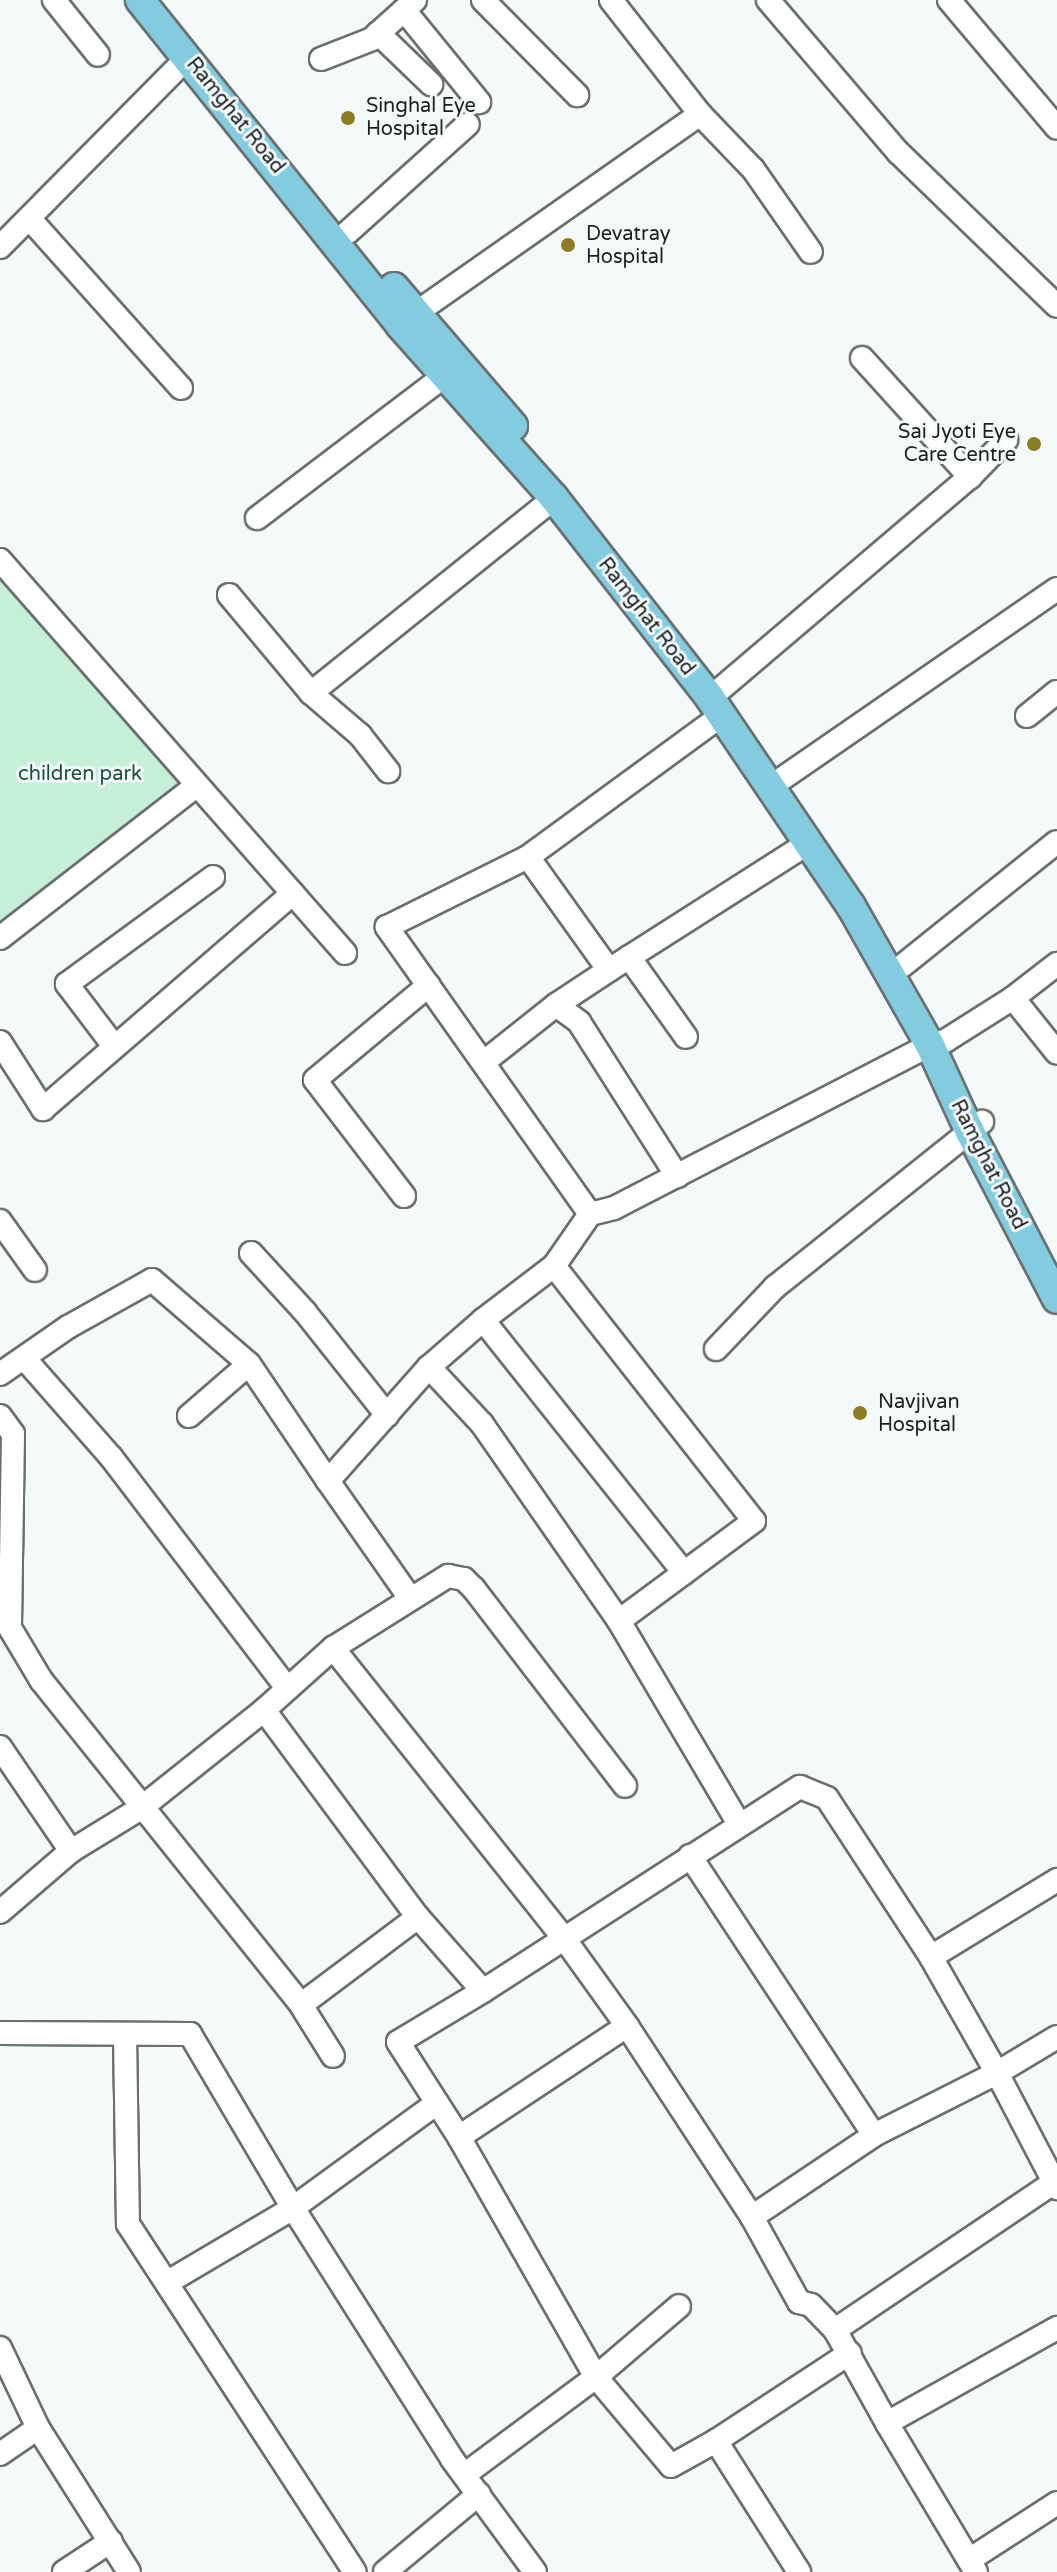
<!DOCTYPE html>
<html>
<head>
<meta charset="utf-8">
<style>
	body { margin:0 }
	#map { position:relative; width:1057px; height:2572px; overflow:hidden; background:#f4fafa; font-family:"Varela Round",sans-serif }
	div>[style] { position:absolute }
	.green>* { inset:0; background:#c6efd8 }
	.roads { filter:drop-shadow(2px 0 #6a6f6f) drop-shadow(-2px 0 #6a6f6f) drop-shadow(0 2px #6a6f6f) drop-shadow(0 -2px #6a6f6f) }
	.minor>* { height:22px; margin:-11px; padding:0 11px; transform-origin:11px; border-radius:11px; background:#fff }
	.major>* { height:28px; margin:-14px; padding:0 14px; transform-origin:14px; border-radius:14px; background:#83cce0 }
	.dots>* { width:22px; height:22px; translate:-50% -50%; box-sizing:border-box; border:4px solid #f4fafa; border-radius:50% }
	span { translate:-50% -50%; white-space:nowrap; text-align:center; line-height:1.15; -webkit-text-stroke:6px #f4fafa; paint-order:stroke }
	.poi-label { font-size:20px; color:#1d1f1f }
	.left { translate:0 -50%; text-align:left }
	.right { translate:-100% -50%; text-align:right }
	.street-label { font-size:20px; color:#1d1f1f }
	.park-label { font-size:20px; color:#195238 }
</style>
</head>
<body>
<div id="map">
	<div class="green">
		<div style="clip-path:polygon(0 560px,197px 785px,0 938px)"></div>
	</div>
	<div class="roads">
		<div class="minor">
			<div style="left:54px;top:0;width:70px;rotate:51.3deg"></div>
			<div style="left:483px;top:0;width:134px;rotate:45.3deg"></div>
			<div style="left:611px;top:0;width:145px;rotate:52deg"></div>
			<div style="left:700px;top:114px;width:76px;rotate:46.1deg"></div>
			<div style="left:753px;top:169px;width:101px;rotate:55.1deg"></div>
			<div style="left:768px;top:0;width:200px;rotate:49.5deg"></div>
			<div style="left:898px;top:152px;width:221px;rotate:44.1deg"></div>
			<div style="left:949px;top:0;width:167px;rotate:49.8deg"></div>
			<div style="left:404px;top:10px;width:119px;rotate:50.8deg"></div>
			<div style="left:378px;top:33px;width:74px;rotate:43.9deg"></div>
			<div style="left:321px;top:59px;width:55px;rotate:-21.4deg"></div>
			<div style="left:372px;top:39px;width:58px;rotate:-42.2deg"></div>
			<div style="left:29px;top:218px;width:228px;rotate:48.2deg"></div>
			<div style="left:348px;top:232px;width:161px;rotate:-42deg"></div>
			<div style="left:0;top:247px;width:267px;rotate:-45.3deg"></div>
			<div style="left:416px;top:313px;width:347px;rotate:-35deg"></div>
			<div style="left:862px;top:358px;width:161px;rotate:47.8deg"></div>
			<div style="left:257px;top:518px;width:250px;rotate:-37.2deg"></div>
			<div style="left:0;top:560px;width:523px;rotate:48.72deg"></div>
			<div style="left:229px;top:595px;width:128px;rotate:50.1deg"></div>
			<div style="left:311px;top:693px;width:312px;rotate:-38.7deg"></div>
			<div style="left:311px;top:693px;width:65px;rotate:40.6deg"></div>
			<div style="left:360px;top:735px;width:46px;rotate:52.1deg"></div>
			<div style="left:710px;top:698px;width:341px;rotate:-40.4deg"></div>
			<div style="left:970px;top:477px;width:52px;rotate:-45.8deg"></div>
			<div style="left:1027px;top:716px;width:38px;rotate:-39deg"></div>
			<div style="left:783px;top:778px;width:333px;rotate:-34.6deg"></div>
			<div style="left:528px;top:857px;width:139px;rotate:54.4deg"></div>
			<div style="left:609px;top:970px;width:238px;rotate:-32.5deg"></div>
			<div style="left:0;top:938px;width:249px;rotate:-37.8deg"></div>
			<div style="left:629px;top:957px;width:98px;rotate:54.5deg"></div>
			<div style="left:902px;top:966px;width:198px;rotate:-38.7deg"></div>
			<div style="left:609px;top:970px;width:64px;rotate:146.6deg"></div>
			<div style="left:556px;top:1005px;width:29px;rotate:36deg"></div>
			<div style="left:579px;top:1022px;width:183px;rotate:57.5deg"></div>
			<div style="left:1013px;top:998px;width:70px;rotate:51.3deg"></div>
			<div style="left:0;top:1042px;width:80px;rotate:57.3deg"></div>
			<div style="left:43px;top:1109px;width:330px;rotate:-40.8deg"></div>
			<div style="left:114px;top:1046px;width:78px;rotate:-127.2deg"></div>
			<div style="left:67px;top:984px;width:181px;rotate:-36.2deg"></div>
			<div style="left:484px;top:1062px;width:92px;rotate:-38.4deg"></div>
			<div style="left:404px;top:1196px;width:146px;rotate:-127.5deg"></div>
			<div style="left:315px;top:1080px;width:148px;rotate:-39.8deg"></div>
			<div style="left:590px;top:1214px;width:352px;rotate:-125.3deg"></div>
			<div style="left:387px;top:927px;width:157px;rotate:-26.4deg"></div>
			<div style="left:528px;top:857px;width:239px;rotate:-36.2deg"></div>
			<div style="left:0;top:1221px;width:60px;rotate:54.5deg"></div>
			<div style="left:251px;top:1253px;width:80px;rotate:47.5deg"></div>
			<div style="left:305px;top:1312px;width:132px;rotate:51.5deg"></div>
			<div style="left:554px;top:1266px;width:63px;rotate:-55.3deg"></div>
			<div style="left:590px;top:1214px;width:25px;rotate:-14deg"></div>
			<div style="left:614px;top:1208px;width:356px;rotate:-27.3deg"></div>
			<div style="left:930px;top:1045px;width:16px;rotate:-15deg"></div>
			<div style="left:945px;top:1041px;width:80px;rotate:-32.3deg"></div>
			<div style="left:1013px;top:998px;width:56px;rotate:-37.7deg"></div>
			<div style="left:483px;top:1320px;width:323px;rotate:51.5deg"></div>
			<div style="left:716px;top:1349px;width:86px;rotate:-46.4deg"></div>
			<div style="left:775px;top:1287px;width:265px;rotate:-38.6deg"></div>
			<div style="left:24px;top:1358px;width:132px;rotate:48.7deg"></div>
			<div style="left:111px;top:1457px;width:290px;rotate:52.7deg"></div>
			<div style="left:0;top:1374px;width:83px;rotate:-34.7deg"></div>
			<div style="left:68px;top:1327px;width:96px;rotate:-29.2deg"></div>
			<div style="left:152px;top:1280px;width:128px;rotate:40.9deg"></div>
			<div style="left:249px;top:1364px;width:141px;rotate:56deg"></div>
			<div style="left:328px;top:1481px;width:152px;rotate:-48.5deg"></div>
			<div style="left:429px;top:1367px;width:72px;rotate:-41deg"></div>
			<div style="left:483px;top:1320px;width:89px;rotate:-37.3deg"></div>
			<div style="left:554px;top:1266px;width:324px;rotate:51.9deg"></div>
			<div style="left:754px;top:1521px;width:168px;rotate:143.5deg"></div>
			<div style="left:619px;top:1621px;width:240px;rotate:-124.8deg"></div>
			<div style="left:482px;top:1424px;width:78px;rotate:-132.9deg"></div>
			<div style="left:0;top:1416px;width:22px;rotate:54deg"></div>
			<div style="left:13px;top:1434px;width:194px;rotate:90.9deg"></div>
			<div style="left:10px;top:1628px;width:61px;rotate:59.2deg"></div>
			<div style="left:41px;top:1680px;width:416px;rotate:51.3deg"></div>
			<div style="left:189px;top:1416px;width:79px;rotate:-40.9deg"></div>
			<div style="left:328px;top:1481px;width:143px;rotate:55deg"></div>
			<div style="left:619px;top:1621px;width:236px;rotate:59.4deg"></div>
			<div style="left:333px;top:1648px;width:374px;rotate:51.5deg"></div>
			<div style="left:566px;top:1941px;width:105px;rotate:54.3deg"></div>
			<div style="left:627px;top:2026px;width:228px;rotate:56.8deg"></div>
			<div style="left:752px;top:2217px;width:147px;rotate:-33.9deg"></div>
			<div style="left:874px;top:2135px;width:138px;rotate:-26.8deg"></div>
			<div style="left:997px;top:2073px;width:70px;rotate:-31deg"></div>
			<div style="left:264px;top:1710px;width:258px;rotate:53.4deg"></div>
			<div style="left:418px;top:1917px;width:146px;rotate:143.1deg"></div>
			<div style="left:301px;top:2005px;width:60px;rotate:57.9deg"></div>
			<div style="left:0;top:1747px;width:126px;rotate:55.7deg"></div>
			<div style="left:690px;top:1856px;width:334px;rotate:56.6deg"></div>
			<div style="left:0;top:1912px;width:94px;rotate:-40.7deg"></div>
			<div style="left:71px;top:1851px;width:82px;rotate:-31.6deg"></div>
			<div style="left:141px;top:1808px;width:157px;rotate:-38.5deg"></div>
			<div style="left:264px;top:1710px;width:93px;rotate:-41.9deg"></div>
			<div style="left:333px;top:1648px;width:136px;rotate:-32.1deg"></div>
			<div style="left:448px;top:1576px;width:16px;rotate:11deg"></div>
			<div style="left:464px;top:1579px;width:14px;rotate:45deg"></div>
			<div style="left:474px;top:1589px;width:248px;rotate:52.5deg"></div>
			<div style="left:418px;top:1917px;width:98px;rotate:48.7deg"></div>
			<div style="left:483px;top:1991px;width:377px;rotate:-32.8deg"></div>
			<div style="left:800px;top:1787px;width:29px;rotate:22deg"></div>
			<div style="left:827px;top:1798px;width:190px;rotate:56.8deg"></div>
			<div style="left:931px;top:1957px;width:148px;rotate:-31.4deg"></div>
			<div style="left:931px;top:1957px;width:133px;rotate:60.4deg"></div>
			<div style="left:997px;top:2073px;width:130px;rotate:62.4deg"></div>
			<div style="left:483px;top:1991px;width:99px;rotate:149deg"></div>
			<div style="left:398px;top:2042px;width:113px;rotate:57.3deg"></div>
			<div style="left:459px;top:2137px;width:276px;rotate:60.3deg"></div>
			<div style="left:596px;top:2377px;width:116px;rotate:49.9deg"></div>
			<div style="left:671px;top:2466px;width:51px;rotate:-29.1deg"></div>
			<div style="left:716px;top:2441px;width:155px;rotate:57.6deg"></div>
			<div style="left:0;top:2033px;width:190px;rotate:0.3deg"></div>
			<div style="left:190px;top:2034px;width:202px;rotate:59.4deg"></div>
			<div style="left:293px;top:2208px;width:297px;rotate:57.6deg"></div>
			<div style="left:452px;top:2459px;width:140px;rotate:53.7deg"></div>
			<div style="left:125px;top:2036px;width:188px;rotate:89.1deg"></div>
			<div style="left:128px;top:2224px;width:415px;rotate:56.9deg"></div>
			<div style="left:459px;top:2137px;width:201px;rotate:-33.5deg"></div>
			<div style="left:752px;top:2217px;width:97px;rotate:61.1deg"></div>
			<div style="left:799px;top:2302px;width:12px;rotate:14deg"></div>
			<div style="left:811px;top:2305px;width:35px;rotate:46deg"></div>
			<div style="left:168px;top:2282px;width:145px;rotate:-30.6deg"></div>
			<div style="left:293px;top:2208px;width:178px;rotate:-36.1deg"></div>
			<div style="left:0;top:2348px;width:89px;rotate:64.6deg"></div>
			<div style="left:38px;top:2428px;width:170px;rotate:57.7deg"></div>
			<div style="left:887px;top:2423px;width:107px;rotate:-119.2deg"></div>
			<div style="left:835px;top:2330px;width:263px;rotate:-34deg"></div>
			<div style="left:716px;top:2441px;width:160px;rotate:-33.3deg"></div>
			<div style="left:0;top:2454px;width:46px;rotate:-34.4deg"></div>
			<div style="left:464px;top:2475px;width:164px;rotate:-36.6deg"></div>
			<div style="left:596px;top:2377px;width:109px;rotate:-40.5deg"></div>
			<div style="left:969px;top:2560px;width:105px;rotate:-32.9deg"></div>
			<div style="left:64px;top:2572px;width:56px;rotate:-33.4deg"></div>
			<div style="left:385px;top:2572px;width:122px;rotate:-39.7deg"></div>
			<div style="left:976px;top:2572px;width:174px;rotate:-120.9deg"></div>
			<div style="left:887px;top:2423px;width:195px;rotate:-29.2deg"></div>
		</div>
		<div class="major">
			<div style="left:140px;top:0;width:416px;rotate:51.3deg"></div>
			<div style="left:400px;top:325px;width:232px;rotate:48.3deg"></div>
			<div style="left:554px;top:498px;width:254px;rotate:52deg"></div>
			<div style="left:710px;top:698px;width:251px;rotate:55.9deg"></div>
			<div style="left:851px;top:906px;width:160px;rotate:60.4deg"></div>
			<div style="left:930px;top:1045px;width:96px;rotate:65.3deg"></div>
			<div style="left:970px;top:1132px;width:188px;rotate:62.5deg"></div>
			<div style="left:394px;top:287px;width:183px;rotate:49.4deg"></div>
		</div>
	</div>
	<div class="dots">
		<div style="left:348px;top:118px;background:#8c7d23"></div>
		<div style="left:568px;top:245px;background:#8c7d23"></div>
		<div style="left:1034px;top:444px;background:#8c7d23"></div>
		<div style="left:860px;top:1413px;background:#8c7d23"></div>
	</div>
	<div class="poi-label">
		<span class="left" style="left:366px;top:118px">Singhal Eye<br>Hospital</span>
		<span class="left" style="left:586px;top:246px">Devatray<br>Hospital</span>
		<span class="right" style="left:1016px;top:444px">Sai Jyoti Eye<br>Care Centre</span>
		<span class="left" style="left:878px;top:1414px">Navjivan<br>Hospital</span>
	</div>
	<div class="street-label">
		<span style="left:235px;top:116px;rotate:51deg">Ramghat Road</span>
		<span style="left:646px;top:617px;rotate:52deg">Ramghat Road</span>
		<span style="left:988px;top:1165px;rotate:63deg">Ramghat Road</span>
	</div>
	<div class="park-label">
		<span style="left:80px;top:774px">children park</span>
	</div>
</div>
</body>
</html>
